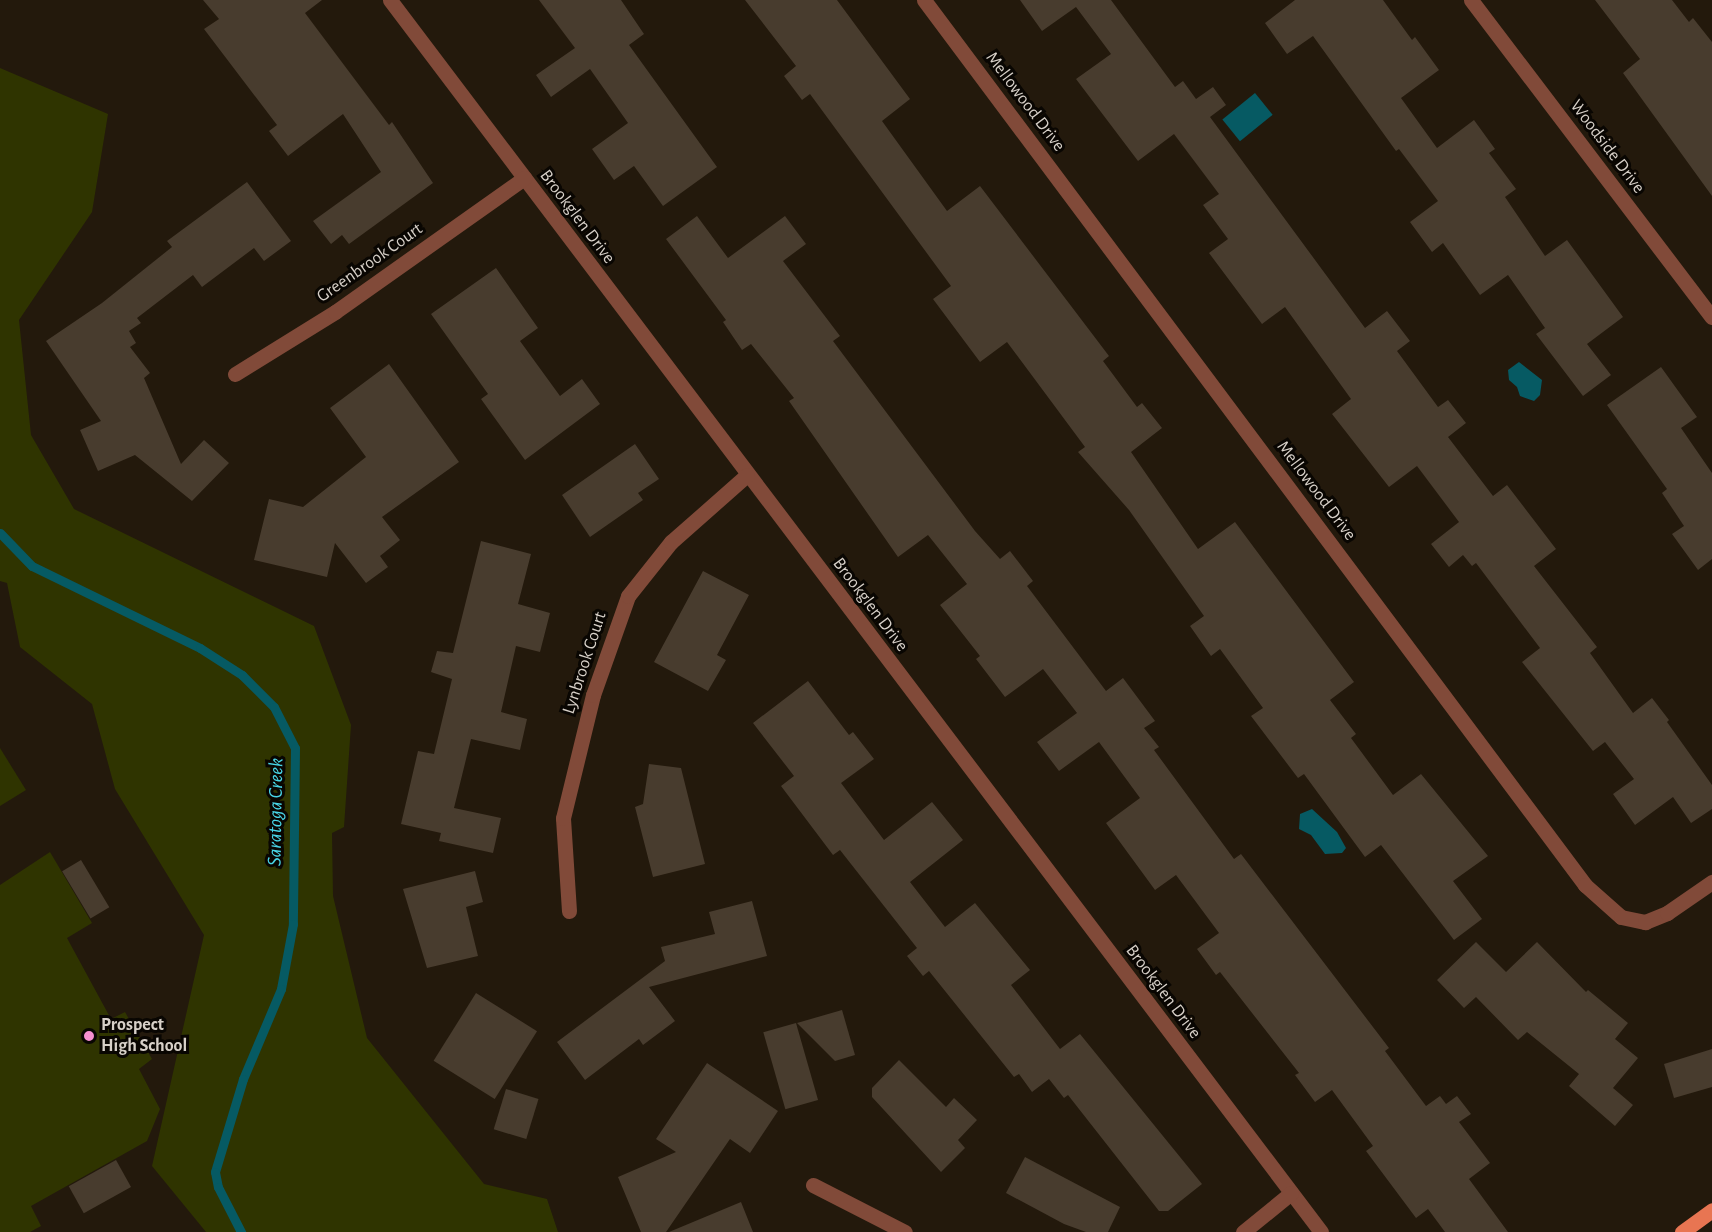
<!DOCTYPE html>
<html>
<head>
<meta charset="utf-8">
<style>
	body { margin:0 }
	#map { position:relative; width:1712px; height:1232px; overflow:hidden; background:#23190c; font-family:"Alegreya Sans",sans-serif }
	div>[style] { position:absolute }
	.green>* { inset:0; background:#2f3400 }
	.water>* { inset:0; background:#065a63; transform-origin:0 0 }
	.stream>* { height:9px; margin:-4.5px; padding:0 4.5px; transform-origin:4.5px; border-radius:4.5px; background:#065a63 }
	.building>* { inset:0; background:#483c2e; transform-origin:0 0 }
	.minor>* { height:15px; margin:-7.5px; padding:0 7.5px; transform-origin:7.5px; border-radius:7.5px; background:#814a39 }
	.primary>* { height:15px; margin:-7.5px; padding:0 7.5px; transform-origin:7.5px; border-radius:7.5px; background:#e87552 }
	.dots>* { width:16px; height:16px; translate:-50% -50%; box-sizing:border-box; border:3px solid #090602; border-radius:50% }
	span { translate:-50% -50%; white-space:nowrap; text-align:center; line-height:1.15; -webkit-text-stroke:6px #090602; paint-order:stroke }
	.street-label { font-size:18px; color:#d7d0c8 }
	.poi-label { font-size:18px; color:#d7d0c8; font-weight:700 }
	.left { translate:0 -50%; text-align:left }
	.water-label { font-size:20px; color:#49d5e6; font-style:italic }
</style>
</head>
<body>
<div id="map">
	<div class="green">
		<div style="clip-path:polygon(0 68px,108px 114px,92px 212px,19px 320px,31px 435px,74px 509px,314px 626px,351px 725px,344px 827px,332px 833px,333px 896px,367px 1038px,484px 1184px,547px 1199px,558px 1232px,206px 1232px,152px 1166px,204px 935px,115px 789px,92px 704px,20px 647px,7px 583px,0 581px)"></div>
		<div style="clip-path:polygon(0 748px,26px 790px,0 806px)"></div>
		<div style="clip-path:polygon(50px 852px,92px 923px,67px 938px,111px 1019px,125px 1012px,152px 1059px,139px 1069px,160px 1109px,147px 1141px,31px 1206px,41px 1226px,30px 1232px,0 1232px,0 885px)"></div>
	</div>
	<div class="water">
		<div style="left:1255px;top:93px;width:28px;height:42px;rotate:51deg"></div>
		<div style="clip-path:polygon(1519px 362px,1542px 380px,1540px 395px,1534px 401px,1520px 396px,1517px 387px,1509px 380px,1508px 370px)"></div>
		<div style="clip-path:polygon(1312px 809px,1337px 832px,1346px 848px,1342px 853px,1325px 854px,1311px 835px,1299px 829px,1300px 814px)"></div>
	</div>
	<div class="stream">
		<div style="left:0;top:533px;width:46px;rotate:45.9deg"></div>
		<div style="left:32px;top:566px;width:187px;rotate:26deg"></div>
		<div style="left:200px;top:648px;width:50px;rotate:32.7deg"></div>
		<div style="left:242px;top:675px;width:45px;rotate:45deg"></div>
		<div style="left:274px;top:707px;width:46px;rotate:62.9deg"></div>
		<div style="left:295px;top:748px;width:176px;rotate:90.7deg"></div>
		<div style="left:293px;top:924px;width:66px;rotate:100.5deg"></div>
		<div style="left:281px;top:989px;width:98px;rotate:112.9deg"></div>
		<div style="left:243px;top:1079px;width:97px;rotate:106.8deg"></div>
		<div style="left:215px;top:1172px;width:15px;rotate:79deg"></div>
		<div style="left:218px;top:1187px;width:51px;rotate:62.9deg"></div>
	</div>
	<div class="building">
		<div style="clip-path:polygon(203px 0,322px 0,305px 13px,389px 125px,392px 122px,433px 183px,349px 244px,342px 235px,331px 244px,313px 221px,381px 172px,343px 114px,288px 156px,269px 131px,277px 125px,204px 29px,219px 19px)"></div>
		<div style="clip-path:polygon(539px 0,621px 0,644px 34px,629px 45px,717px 167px,663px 206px,634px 166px,614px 180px,592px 149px,628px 123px,590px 69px,551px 97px,536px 75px,575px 48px)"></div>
		<div style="clip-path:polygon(745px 0,837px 0,910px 99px,882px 121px,947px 211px,980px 186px,1109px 356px,1103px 361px,1137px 407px,1142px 403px,1162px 428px,1131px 452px,1198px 549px,1235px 522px,1354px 682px,1330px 700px,1356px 734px,1351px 738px,1393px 795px,1421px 774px,1488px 856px,1453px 881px,1482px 919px,1454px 940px,1381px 845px,1365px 857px,1304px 774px,1298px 778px,1251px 716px,1263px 708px,1220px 649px,1211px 656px,1190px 626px,1204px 616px,1129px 510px,1078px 452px,1085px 447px,1007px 342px,980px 362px,933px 299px,951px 286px,810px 94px,802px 100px,784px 76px,796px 66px)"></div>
		<div style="clip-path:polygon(1020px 0,1111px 0,1175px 87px,1183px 81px,1196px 99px,1213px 87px,1226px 105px,1210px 117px,1365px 328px,1387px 311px,1410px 341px,1397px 351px,1438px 407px,1448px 400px,1466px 423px,1448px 437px,1493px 496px,1507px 485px,1556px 549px,1534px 566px,1597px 647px,1590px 653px,1633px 713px,1652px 698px,1669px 720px,1667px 722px,1712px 785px,1712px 809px,1691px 823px,1673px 797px,1635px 825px,1613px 794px,1634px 779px,1605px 742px,1593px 751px,1522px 662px,1540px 648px,1476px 563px,1472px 566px,1463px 555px,1449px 567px,1431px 544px,1459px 522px,1417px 466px,1389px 487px,1332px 414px,1351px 399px,1285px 307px,1262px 324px,1209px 253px,1228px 239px,1203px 205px,1219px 194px,1174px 134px,1138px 161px,1076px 79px,1111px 54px,1076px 7px,1042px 31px)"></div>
		<div style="clip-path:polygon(1295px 0,1383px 0,1412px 40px,1415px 37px,1439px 70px,1401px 98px,1437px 148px,1474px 120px,1495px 149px,1489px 153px,1516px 189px,1505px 197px,1545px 256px,1567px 240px,1623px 317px,1587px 344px,1611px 375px,1583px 396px,1536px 334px,1545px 328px,1508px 275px,1480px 295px,1443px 243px,1432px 252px,1410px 222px,1438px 201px,1399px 149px,1396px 151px,1313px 36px,1287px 54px,1265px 23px)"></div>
		<div style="clip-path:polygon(1595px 0,1672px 0,1689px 22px,1693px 18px,1712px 42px,1712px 196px,1623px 73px,1640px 59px)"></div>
		<div style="clip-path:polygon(247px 182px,291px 241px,264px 261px,254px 248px,202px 287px,193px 275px,137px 318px,141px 323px,129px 331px,136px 343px,130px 347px,150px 373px,144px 378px,181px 464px,204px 440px,229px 463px,192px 501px,135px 455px,98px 471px,80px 430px,101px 421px,46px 341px,102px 303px,172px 247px,167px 241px)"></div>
		<div style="clip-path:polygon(697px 216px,728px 258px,785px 216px,806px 244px,783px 261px,840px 336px,833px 341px,975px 531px,1000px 559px,1010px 551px,1033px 581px,1027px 586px,1106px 691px,1123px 678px,1155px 721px,1144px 728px,1159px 747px,1154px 750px,1234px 859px,1241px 854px,1389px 1048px,1385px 1051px,1426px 1106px,1440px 1096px,1446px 1104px,1457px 1096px,1471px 1114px,1459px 1122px,1490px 1163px,1469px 1179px,1508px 1232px,1445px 1232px,1428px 1209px,1416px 1218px,1366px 1151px,1373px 1146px,1332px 1090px,1315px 1102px,1295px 1075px,1299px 1073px,1220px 972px,1216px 975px,1197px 949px,1219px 933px,1176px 875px,1155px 890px,1106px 823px,1140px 798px,1099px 742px,1059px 771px,1037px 742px,1077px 713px,1043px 669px,1005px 697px,976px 659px,980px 656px,940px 605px,967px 584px,928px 535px,898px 557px,789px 401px,794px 398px,751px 344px,742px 350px,723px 322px,726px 320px,666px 239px)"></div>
		<div style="clip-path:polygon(496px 268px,538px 328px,520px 341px,560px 396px,582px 379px,600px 404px,525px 460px,481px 399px,488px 394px,431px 314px)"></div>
		<div style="clip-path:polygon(389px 364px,459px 462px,382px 517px,400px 540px,380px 556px,388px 567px,366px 583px,335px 543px,327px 577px,254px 560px,269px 499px,303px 507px,366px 457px,330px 408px)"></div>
		<div style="clip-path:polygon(1661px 367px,1697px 417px,1681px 428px,1712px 473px,1712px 559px,1698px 570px,1672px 534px,1684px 526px,1662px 493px,1667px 489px,1607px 405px)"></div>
		<div style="clip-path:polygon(635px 444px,659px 479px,638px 493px,643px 500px,590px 537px,562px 495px)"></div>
		<div style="clip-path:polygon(481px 541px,531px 554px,518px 604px,550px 613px,540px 652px,516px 646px,501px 712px,527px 719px,520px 750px,471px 739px,454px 808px,501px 818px,493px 853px,439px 841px,441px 833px,401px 824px,418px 751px,434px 754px,452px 679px,431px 672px,437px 651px,453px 653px)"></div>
		<div style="clip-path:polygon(703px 571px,749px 595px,717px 655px,726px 660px,708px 691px,654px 662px)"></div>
		<div style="clip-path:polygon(808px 681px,849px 735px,853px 732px,874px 759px,841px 783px,884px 840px,932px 802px,963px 840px,910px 882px,945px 927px,975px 903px,1030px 970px,1011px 985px,1060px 1049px,1080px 1034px,1202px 1184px,1168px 1211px,1159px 1211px,1068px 1095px,1064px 1098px,1049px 1079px,1032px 1092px,1019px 1074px,1014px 1077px,929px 971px,923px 976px,907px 956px,917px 948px,840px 850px,833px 855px,781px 786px,794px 776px,753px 723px)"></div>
		<div style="clip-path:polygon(649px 764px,681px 768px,705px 864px,653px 877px,635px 807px,643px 804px)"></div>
		<div style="left:81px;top:860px;width:55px;height:22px;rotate:59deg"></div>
		<div style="clip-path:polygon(475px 871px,483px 902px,466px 907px,478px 956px,427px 968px,403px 889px)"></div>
		<div style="clip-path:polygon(752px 901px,767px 956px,649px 987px,675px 1021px,643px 1045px,639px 1039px,585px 1080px,557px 1042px,665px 961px,661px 947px,715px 934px,709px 912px)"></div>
		<div style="clip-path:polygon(1476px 942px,1506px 972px,1537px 942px,1586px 992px,1588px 990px,1628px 1023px,1615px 1039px,1638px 1058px,1613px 1088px,1633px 1105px,1615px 1126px,1569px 1086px,1579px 1074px,1527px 1032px,1518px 1040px,1476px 997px,1464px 1008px,1437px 980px)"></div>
		<div style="left:476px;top:993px;width:72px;height:80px;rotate:32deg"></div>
		<div style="clip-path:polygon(842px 1010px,855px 1055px,835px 1061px,797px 1023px)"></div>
		<div style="left:796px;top:1023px;width:80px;height:34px;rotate:74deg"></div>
		<div style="clip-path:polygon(1712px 1049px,1712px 1087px,1674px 1098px,1664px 1064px)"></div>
		<div style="clip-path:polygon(899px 1060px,946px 1107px,954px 1098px,977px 1120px,958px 1140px,965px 1148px,941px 1172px,872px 1097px,872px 1088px)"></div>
		<div style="clip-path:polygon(707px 1063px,778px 1111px,750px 1153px,730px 1139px,666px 1232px,641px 1232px,618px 1177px,676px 1152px,656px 1139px)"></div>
		<div style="left:506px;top:1089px;width:34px;height:42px;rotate:17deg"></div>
		<div style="clip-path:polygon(1025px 1157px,1120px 1207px,1108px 1232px,1086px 1232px,1064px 1224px,1006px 1193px)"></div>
		<div style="left:116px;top:1160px;width:31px;height:54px;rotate:61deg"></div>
		<div style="clip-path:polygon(741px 1202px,753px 1232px,669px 1232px)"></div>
	</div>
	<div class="minor">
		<div style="left:390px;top:0;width:1544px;rotate:52.92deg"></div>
		<div style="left:924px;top:0;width:1105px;rotate:53.24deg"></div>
		<div style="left:1585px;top:885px;width:48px;rotate:41.6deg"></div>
		<div style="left:1621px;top:917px;width:25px;rotate:12deg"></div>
		<div style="left:1645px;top:922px;width:24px;rotate:-22deg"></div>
		<div style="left:1667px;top:913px;width:55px;rotate:-34.6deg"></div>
		<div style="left:1471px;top:0;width:398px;rotate:52.8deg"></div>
		<div style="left:235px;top:374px;width:118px;rotate:-31.8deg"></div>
		<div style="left:335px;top:312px;width:232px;rotate:-35.3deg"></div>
		<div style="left:569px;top:911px;width:93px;rotate:-93.7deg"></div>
		<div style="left:563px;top:818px;width:127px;rotate:-76.3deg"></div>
		<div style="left:593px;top:695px;width:105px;rotate:-70.5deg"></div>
		<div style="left:628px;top:596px;width:69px;rotate:-51.5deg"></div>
		<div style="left:671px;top:542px;width:101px;rotate:-41.4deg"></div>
		<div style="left:813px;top:1185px;width:103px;rotate:27.1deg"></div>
		<div style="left:1243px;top:1232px;width:62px;rotate:-39.1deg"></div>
	</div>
	<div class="primary">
		<div style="left:1682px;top:1232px;width:37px;rotate:-36deg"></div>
	</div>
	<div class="dots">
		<div style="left:89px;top:1036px;background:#f790cf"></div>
	</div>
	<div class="street-label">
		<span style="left:1025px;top:102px;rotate:53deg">Mellowood Drive</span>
		<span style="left:1607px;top:147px;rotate:53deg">Woodside Drive</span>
		<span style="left:577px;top:217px;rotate:53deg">Brookglen Drive</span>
		<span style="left:370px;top:263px;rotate:-35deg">Greenbrook Court</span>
		<span style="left:1316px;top:491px;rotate:53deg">Mellowood Drive</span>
		<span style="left:870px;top:605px;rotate:53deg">Brookglen Drive</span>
		<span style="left:585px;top:663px;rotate:-72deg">Lynbrook Court</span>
		<span style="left:1163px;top:992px;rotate:53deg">Brookglen Drive</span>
	</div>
	<div class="poi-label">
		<span class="left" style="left:101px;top:1036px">Prospect<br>High School</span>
	</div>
	<div class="water-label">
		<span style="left:276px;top:812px;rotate:-89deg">Saratoga Creek</span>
	</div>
</div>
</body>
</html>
